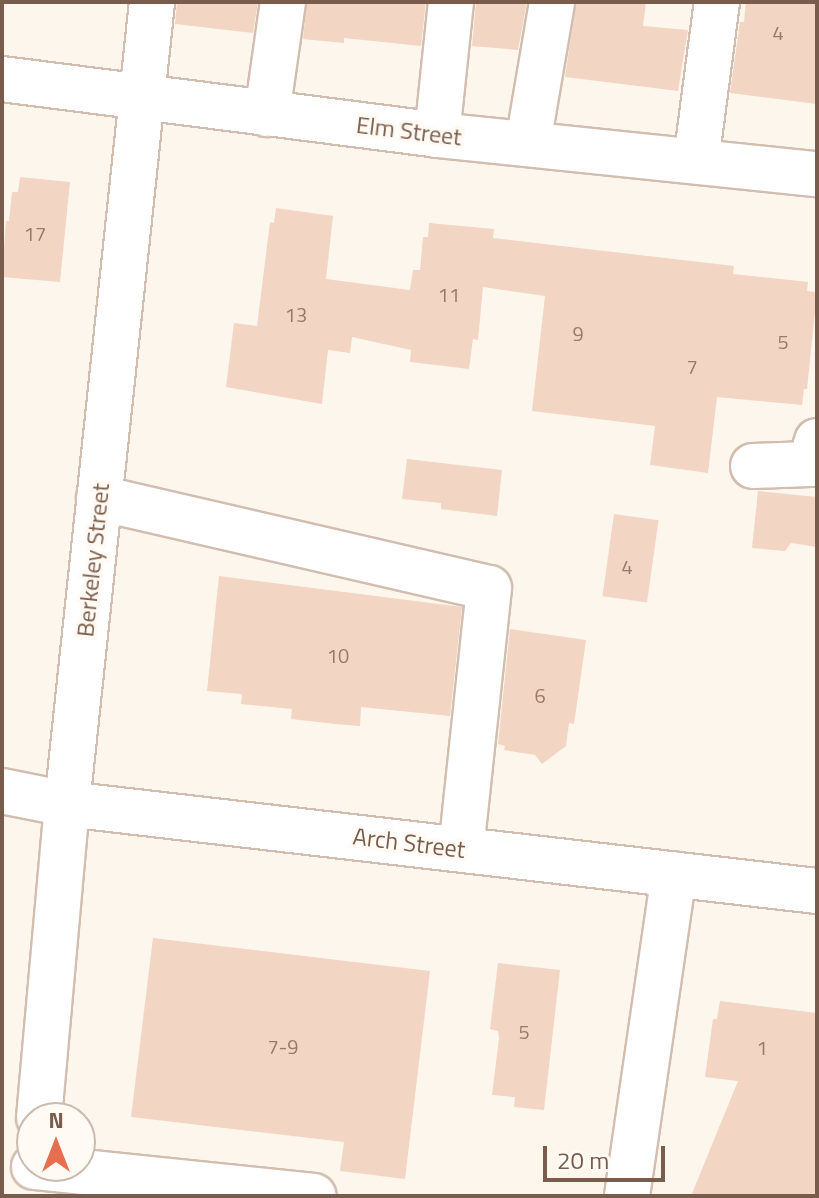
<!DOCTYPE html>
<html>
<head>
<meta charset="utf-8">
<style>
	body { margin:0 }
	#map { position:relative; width:819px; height:1198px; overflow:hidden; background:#fdf6ec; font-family:"Titillium Web",sans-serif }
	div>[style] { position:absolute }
	.building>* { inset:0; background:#f3d5c3; transform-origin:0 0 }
	.roads { filter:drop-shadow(2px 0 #d1beb0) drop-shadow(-2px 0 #d1beb0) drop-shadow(0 2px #d1beb0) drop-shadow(0 -2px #d1beb0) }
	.minor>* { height:44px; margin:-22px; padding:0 22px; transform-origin:22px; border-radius:22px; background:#fff }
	span { translate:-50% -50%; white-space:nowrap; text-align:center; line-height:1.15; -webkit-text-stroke:7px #fffaf3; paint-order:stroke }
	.number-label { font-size:20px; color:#987a6a }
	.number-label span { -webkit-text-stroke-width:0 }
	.street-label { font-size:24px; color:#7a5c4d }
	.frame { position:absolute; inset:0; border:4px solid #7a5c4d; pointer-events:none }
	.north { position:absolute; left:16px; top:1102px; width:80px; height:80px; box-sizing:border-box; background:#fffaf3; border:2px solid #cabbb1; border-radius:50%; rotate:0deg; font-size:22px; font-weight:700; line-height:32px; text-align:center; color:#7a5c4d }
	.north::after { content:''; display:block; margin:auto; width:28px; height:36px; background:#e76f51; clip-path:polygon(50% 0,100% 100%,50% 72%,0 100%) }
	.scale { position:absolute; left:543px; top:1146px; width:122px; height:36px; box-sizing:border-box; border:4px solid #7a5c4d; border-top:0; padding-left:10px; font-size:24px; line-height:28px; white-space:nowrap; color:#7a5c4d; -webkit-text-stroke:6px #fffaf3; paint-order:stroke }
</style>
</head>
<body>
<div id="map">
	<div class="building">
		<div style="clip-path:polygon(177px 2px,258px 2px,253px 33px,175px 24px)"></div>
		<div style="clip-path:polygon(307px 2px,426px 2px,421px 46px,344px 38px,344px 43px,303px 39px)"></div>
		<div style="clip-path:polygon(476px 2px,527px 2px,518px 50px,472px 46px)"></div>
		<div style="clip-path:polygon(576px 2px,646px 2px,643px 26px,688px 30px,678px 91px,565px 77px)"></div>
		<div style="clip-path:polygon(746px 2px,817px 2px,817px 104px,730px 93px,740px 22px,744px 22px)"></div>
		<div style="clip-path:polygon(20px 177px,70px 182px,60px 282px,2px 277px,6px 221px,9px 221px,12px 192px,18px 192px)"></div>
		<div style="clip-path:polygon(276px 208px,333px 216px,326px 279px,410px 290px,413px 270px,420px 270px,423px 237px,428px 237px,429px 223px,494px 229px,493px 238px,734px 266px,733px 274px,808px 282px,807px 291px,817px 292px,807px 389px,804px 389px,802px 405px,717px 397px,708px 473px,650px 465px,655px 426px,532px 411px,545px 296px,483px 287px,478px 340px,473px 339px,469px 369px,410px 362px,411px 350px,352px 337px,350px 353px,328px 350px,322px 404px,226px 387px,234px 323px,257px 326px,270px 222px,274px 223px)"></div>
		<div style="clip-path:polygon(407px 459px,502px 470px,497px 516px,441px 509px,441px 503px,402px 499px)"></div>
		<div style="clip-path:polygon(758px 491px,817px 497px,817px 547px,791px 543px,785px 551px,752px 548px)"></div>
		<div style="left:614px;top:514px;width:45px;height:83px;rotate:8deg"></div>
		<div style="clip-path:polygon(219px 576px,462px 607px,450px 716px,361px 707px,360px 726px,335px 724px,291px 719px,292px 709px,241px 704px,242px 694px,207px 691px)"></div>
		<div style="clip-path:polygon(510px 629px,586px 640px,574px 724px,569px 723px,566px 746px,542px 764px,535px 755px,504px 750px,505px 746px,498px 744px)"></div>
		<div style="clip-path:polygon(153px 938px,430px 971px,405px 1179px,340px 1171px,344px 1142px,131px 1117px)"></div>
		<div style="clip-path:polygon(498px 963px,560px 970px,544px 1110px,514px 1107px,515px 1097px,492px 1095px,499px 1038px,498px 1031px,490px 1029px)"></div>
		<div style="clip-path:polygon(720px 1001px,817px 1013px,817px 1196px,691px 1196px,738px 1081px,705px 1077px,713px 1019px,717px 1019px)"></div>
	</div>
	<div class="roads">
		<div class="minor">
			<div style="left:2px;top:79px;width:439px;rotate:7.3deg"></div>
			<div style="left:437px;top:135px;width:382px;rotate:5.9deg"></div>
			<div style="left:267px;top:114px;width:113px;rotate:-81.9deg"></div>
			<div style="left:437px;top:135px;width:134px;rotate:-84deg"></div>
			<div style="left:528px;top:143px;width:143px;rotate:-80.3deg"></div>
			<div style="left:696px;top:161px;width:160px;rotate:-82.5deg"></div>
			<div style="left:753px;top:466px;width:57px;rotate:-2deg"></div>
			<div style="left:810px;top:464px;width:24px;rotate:-73deg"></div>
			<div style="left:99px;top:498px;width:400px;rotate:13deg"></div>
			<div style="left:489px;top:588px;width:262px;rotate:96.1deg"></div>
			<div style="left:2px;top:791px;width:66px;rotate:11.3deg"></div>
			<div style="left:67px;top:804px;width:755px;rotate:6.62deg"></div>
			<div style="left:39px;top:1118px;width:315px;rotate:-84.9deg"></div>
			<div style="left:67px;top:804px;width:806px;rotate:-83.95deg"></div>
			<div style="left:34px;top:1167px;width:281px;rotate:5.9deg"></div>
			<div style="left:627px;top:1196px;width:325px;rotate:-81.7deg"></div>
		</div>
	</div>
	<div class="number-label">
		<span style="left:778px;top:32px">4</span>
		<span style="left:35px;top:233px">17</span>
		<span style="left:449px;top:294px">11</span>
		<span style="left:296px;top:314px">13</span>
		<span style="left:578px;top:333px">9</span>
		<span style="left:783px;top:341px">5</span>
		<span style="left:692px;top:366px">7</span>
		<span style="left:627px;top:566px">4</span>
		<span style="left:338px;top:655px">10</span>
		<span style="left:540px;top:695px">6</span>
		<span style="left:524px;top:1031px">5</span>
		<span style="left:283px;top:1046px">7-9</span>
		<span style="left:762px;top:1047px">1</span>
	</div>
	<div class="street-label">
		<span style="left:409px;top:131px;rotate:7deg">Elm Street</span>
		<span style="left:93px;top:560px;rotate:-84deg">Berkeley Street</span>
		<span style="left:409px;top:843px;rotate:7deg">Arch Street</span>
	</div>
	<div class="frame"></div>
	<div class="north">N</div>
	<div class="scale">20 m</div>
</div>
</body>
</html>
